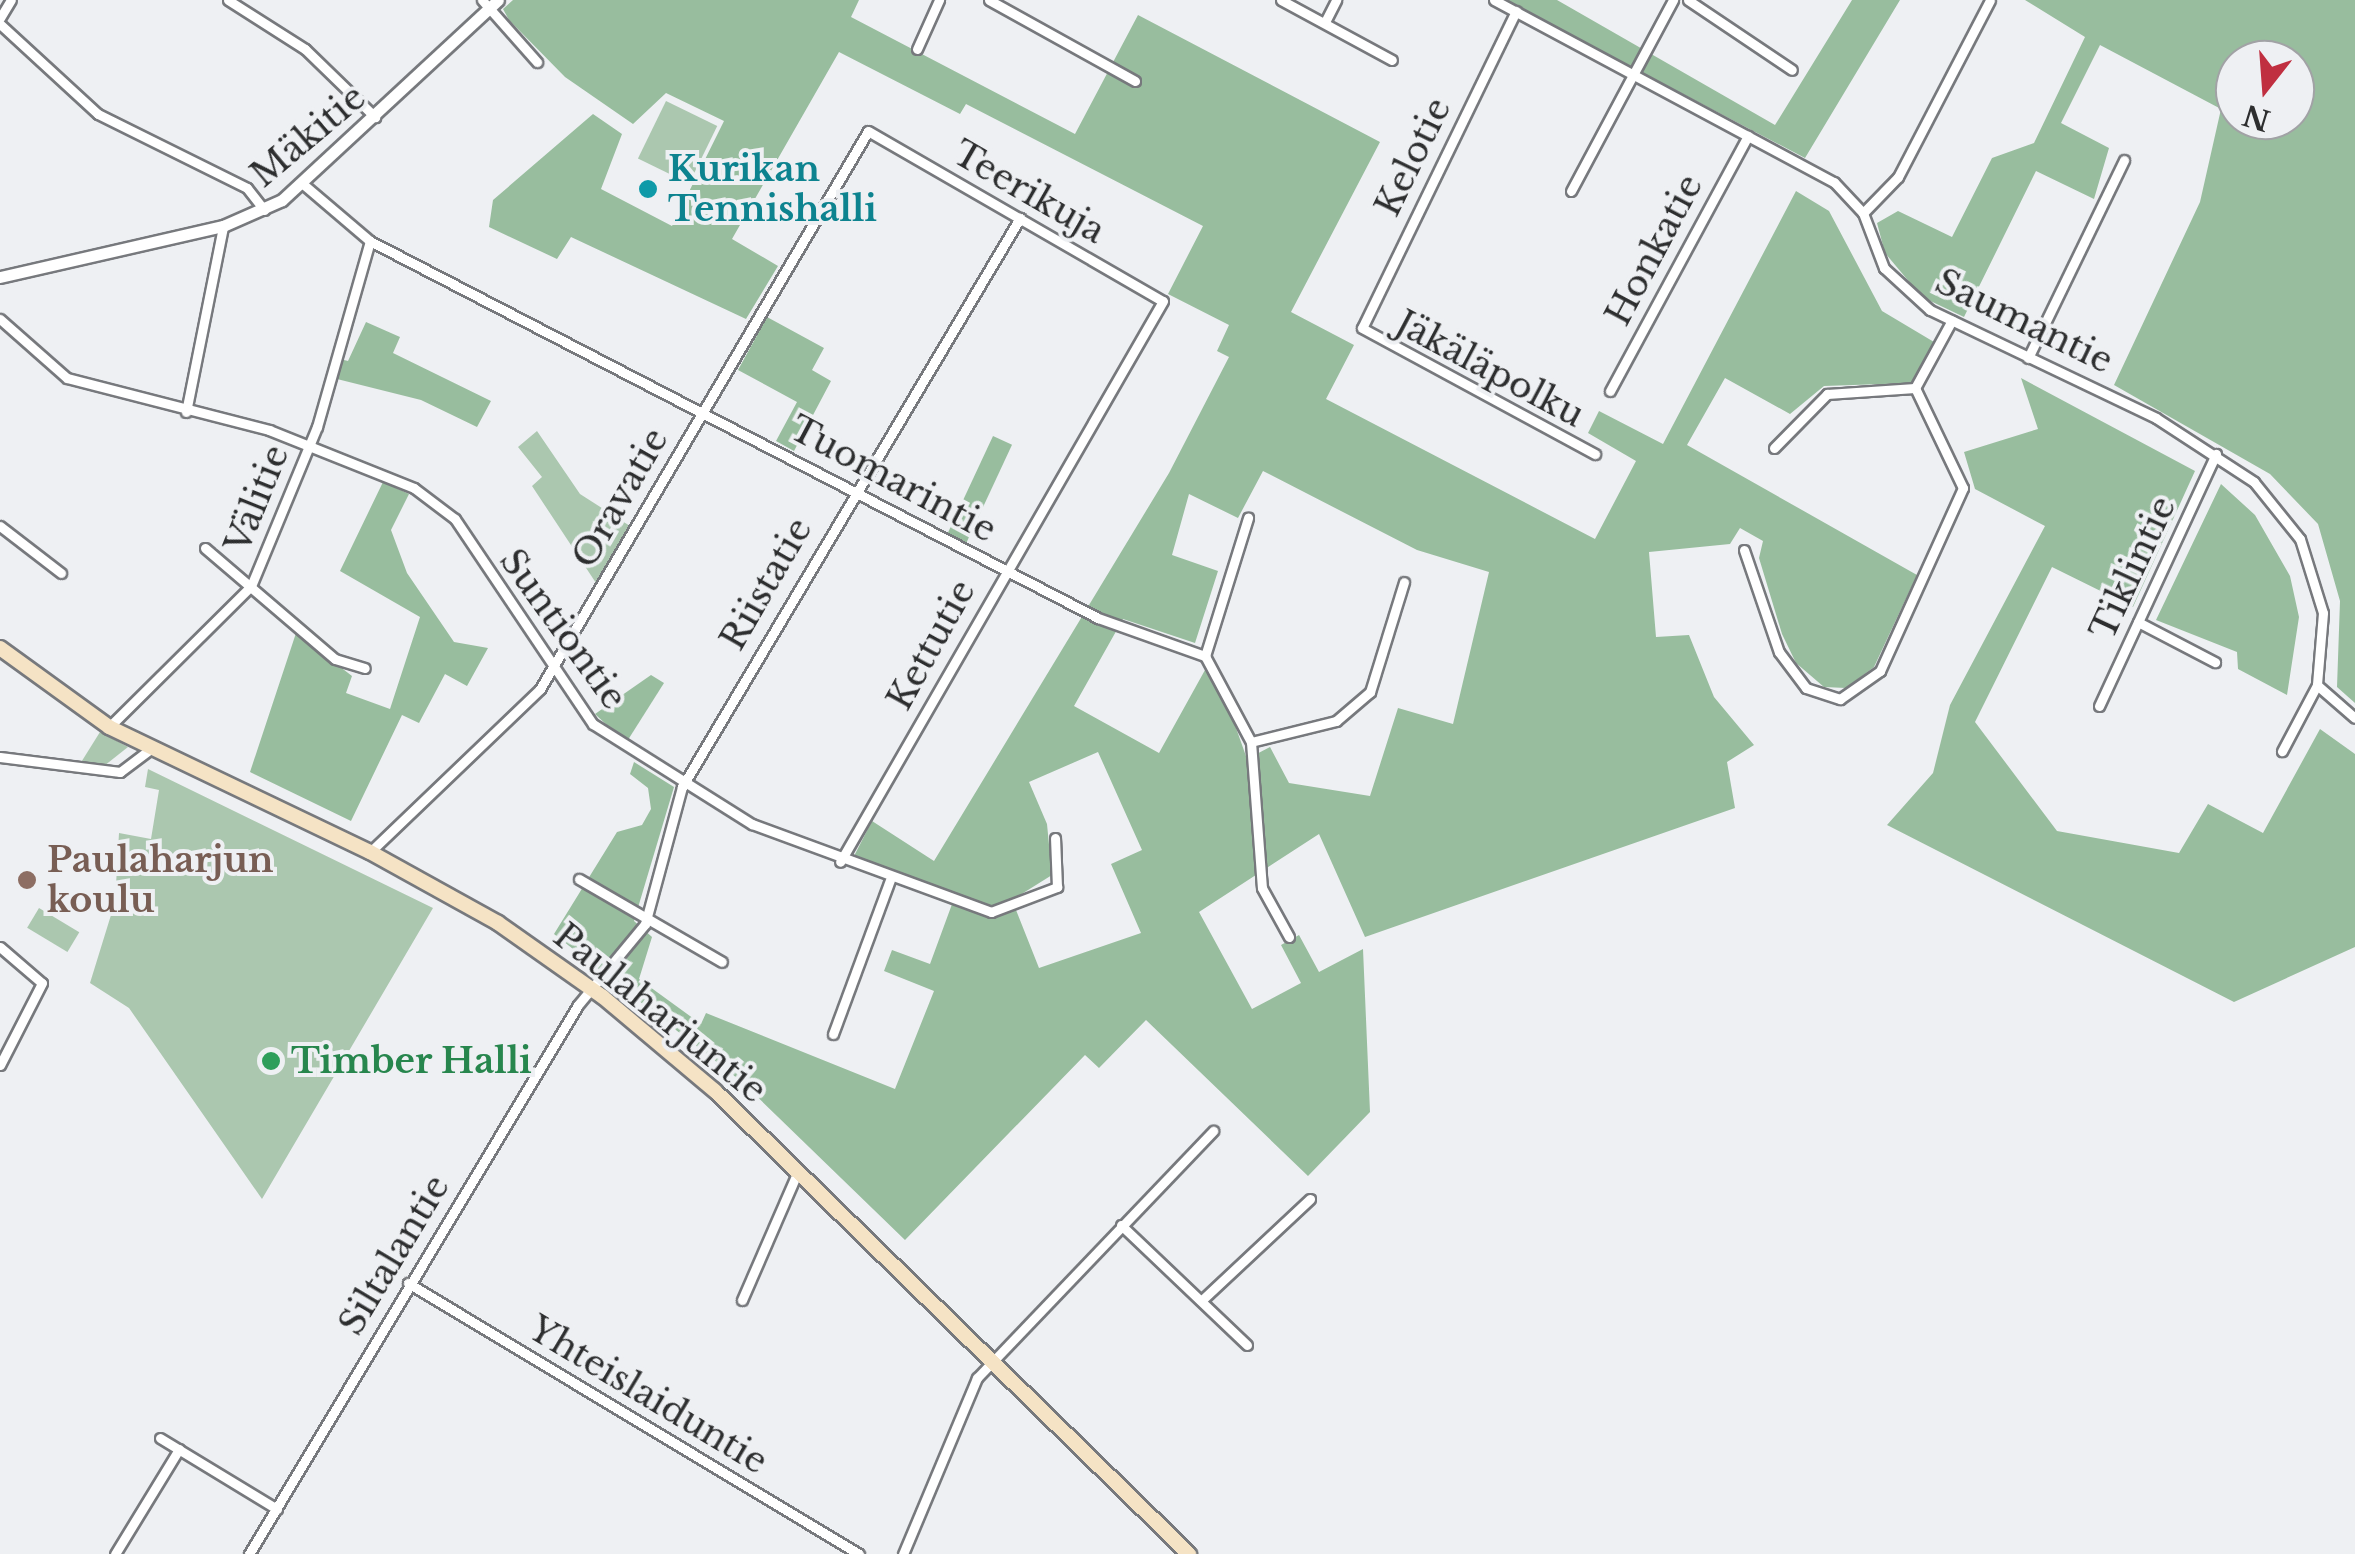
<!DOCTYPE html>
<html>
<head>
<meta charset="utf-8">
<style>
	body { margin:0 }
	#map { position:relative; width:2355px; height:1554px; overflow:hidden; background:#eef0f3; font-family:"Libre Baskerville",serif }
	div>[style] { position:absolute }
	.green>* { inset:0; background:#abc7af; transform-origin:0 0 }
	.forest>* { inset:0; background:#98bd9e; transform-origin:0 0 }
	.roads { filter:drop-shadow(2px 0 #77797d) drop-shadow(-2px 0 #77797d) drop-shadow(0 2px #77797d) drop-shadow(0 -2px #77797d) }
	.minor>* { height:9px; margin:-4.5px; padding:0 4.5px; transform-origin:4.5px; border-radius:4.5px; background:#fff }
	.tertiary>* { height:11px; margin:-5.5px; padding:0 5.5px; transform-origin:5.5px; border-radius:5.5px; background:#fff }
	.secondary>* { height:14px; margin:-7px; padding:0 7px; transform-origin:7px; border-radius:7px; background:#f5e3c5 }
	.dots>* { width:28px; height:28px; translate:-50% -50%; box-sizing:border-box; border:5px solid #eef0f3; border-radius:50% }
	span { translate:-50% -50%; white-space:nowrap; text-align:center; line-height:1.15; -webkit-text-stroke:8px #eef0f3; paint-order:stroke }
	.street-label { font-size:35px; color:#2d2e2f }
	.culture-label { font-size:35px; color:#0d838f; font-weight:700 }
	.left { translate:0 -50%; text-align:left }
	.education-label { font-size:35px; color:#785e54; font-weight:700 }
	.leisure-label { font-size:35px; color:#27864d; font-weight:700 }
	.north { position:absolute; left:2215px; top:40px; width:100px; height:100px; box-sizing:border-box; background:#eef0f3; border:2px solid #a1a2a5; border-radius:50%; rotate:197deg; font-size:28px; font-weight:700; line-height:40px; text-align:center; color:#2d2e2f }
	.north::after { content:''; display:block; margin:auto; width:35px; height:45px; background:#c02f40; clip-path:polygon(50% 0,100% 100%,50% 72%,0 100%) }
</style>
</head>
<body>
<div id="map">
	<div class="green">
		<div style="left:666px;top:101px;width:57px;height:64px;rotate:26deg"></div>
		<div style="clip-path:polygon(537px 431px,580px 494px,630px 526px,596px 583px,532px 486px,542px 477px,518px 447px)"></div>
		<div style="clip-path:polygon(100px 732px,128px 747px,104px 766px,80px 764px)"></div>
		<div style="clip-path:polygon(148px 769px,433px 908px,262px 1199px,129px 1008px,90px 983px,115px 902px,119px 833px,151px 839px,159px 790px,145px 787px)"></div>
		<div style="left:39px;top:908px;width:47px;height:23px;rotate:31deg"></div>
	</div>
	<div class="forest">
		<div style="clip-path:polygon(evenodd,513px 0,859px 0,851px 17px,1075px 134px,1138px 15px,1380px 142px,1291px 312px,1354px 345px,1326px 399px,1595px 539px,1636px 461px,1588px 433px,1599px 411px,1663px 444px,1796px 191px,1829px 211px,1882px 311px,1934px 342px,1925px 363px,1912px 383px,1824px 386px,1790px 414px,1725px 378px,1687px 445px,1917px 575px,1874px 667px,1846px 688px,1824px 687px,1796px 663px,1782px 634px,1759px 558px,1763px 541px,1740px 528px,1730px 544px,1649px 552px,1656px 637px,1689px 635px,1714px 697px,1754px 745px,1727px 762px,1735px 808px,1365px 937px,1319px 834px,1199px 912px,1252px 1009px,1301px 983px,1281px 945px,1299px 935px,1319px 972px,1363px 949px,1370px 1112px,1308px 1176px,1146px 1020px,1099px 1068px,1085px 1055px,905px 1240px,742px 1082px,554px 934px,617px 832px,642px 825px,651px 809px,648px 788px,630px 774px,634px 762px,674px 787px,634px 921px,652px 937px,639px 979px,701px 1024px,706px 1013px,895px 1089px,934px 991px,884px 971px,892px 950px,930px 964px,955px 896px,853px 858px,872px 821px,934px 861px,1169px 473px,1229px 357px,1217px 351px,1229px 325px,1168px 294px,1203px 226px,966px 104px,960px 114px,839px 52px,732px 239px,778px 266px,746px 319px,571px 237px,557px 259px,489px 227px,493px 200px,593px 114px,622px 134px,601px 189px,672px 226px,724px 121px,666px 93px,633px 124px,565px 77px,509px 20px,503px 9px,513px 0,1263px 471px,1417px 550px,1489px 572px,1453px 724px,1398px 708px,1370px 796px,1289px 783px,1270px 747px,1247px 759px,1224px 694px,1205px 670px,1159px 753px,1074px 706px,1123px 619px,1195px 643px,1218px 571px,1172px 555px,1189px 494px,1238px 518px,1263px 471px,513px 0,1098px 752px,1142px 850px,1111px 864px,1141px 933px,1039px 968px,1012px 900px,1052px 875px,1047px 824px,1029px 782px,1098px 752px)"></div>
		<div style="clip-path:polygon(1504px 0,1557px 0,1775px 125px,1852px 0,1900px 0,1805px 158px)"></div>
		<div style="clip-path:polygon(evenodd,2025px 0,2355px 0,2355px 703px,2337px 687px,2340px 601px,2318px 524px,2270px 474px,2114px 385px,2200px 202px,2221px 109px,2100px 45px,2061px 123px,2109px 148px,2094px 199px,2036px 171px,1964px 317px,1922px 297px,1885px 253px,1877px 223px,1898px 211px,1952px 237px,1992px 158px,2034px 143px,2085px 37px,2025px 0,2235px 60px,2295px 60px,2295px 120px,2235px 120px,2235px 60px)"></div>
		<div style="clip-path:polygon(767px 317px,824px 348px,812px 370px,831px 381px,794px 451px,776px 441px,797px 402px,738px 370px)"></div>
		<div style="clip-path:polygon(366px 322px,400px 337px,393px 353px,491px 401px,477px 427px,421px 400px,333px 378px,336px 358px,348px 361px)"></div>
		<div style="clip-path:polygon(2021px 378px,2195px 471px,2133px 607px,2052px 567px,1975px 722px,2057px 831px,2179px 853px,2208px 804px,2263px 833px,2320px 729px,2355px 754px,2355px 947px,2234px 1002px,1887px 825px,1933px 773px,1950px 705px,2045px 526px,1975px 489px,1964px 452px,2038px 429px)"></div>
		<div style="left:993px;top:436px;width:21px;height:108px;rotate:25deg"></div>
		<div style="clip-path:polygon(383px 482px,409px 494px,391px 530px,407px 573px,454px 642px,488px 648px,467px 686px,445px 674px,419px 723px,402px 715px,351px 821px,250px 772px,296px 633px,352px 676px,346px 693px,390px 709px,420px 617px,340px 571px)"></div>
		<div style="clip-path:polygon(2221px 484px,2255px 515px,2290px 576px,2299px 617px,2287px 695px,2238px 669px,2237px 652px,2156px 620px)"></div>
		<div style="clip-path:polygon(651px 675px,664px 683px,626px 743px,595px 714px)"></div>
	</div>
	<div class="roads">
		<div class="minor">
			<div style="left:228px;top:0;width:91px;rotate:32.5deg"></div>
			<div style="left:305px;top:49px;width:98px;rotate:44.2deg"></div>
			<div style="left:482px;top:0;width:83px;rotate:48.4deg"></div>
			<div style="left:989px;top:0;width:167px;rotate:29deg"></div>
			<div style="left:1281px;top:0;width:126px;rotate:28.4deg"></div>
			<div style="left:1494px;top:0;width:386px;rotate:28.2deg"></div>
			<div style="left:1834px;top:182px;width:42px;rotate:46.9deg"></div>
			<div style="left:1863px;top:213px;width:59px;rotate:69.1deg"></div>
			<div style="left:1884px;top:268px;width:62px;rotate:42.4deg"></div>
			<div style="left:1930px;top:310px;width:250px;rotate:25.5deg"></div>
			<div style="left:2156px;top:418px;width:117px;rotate:33.1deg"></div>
			<div style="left:2254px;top:482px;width:73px;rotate:51.1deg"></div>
			<div style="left:2300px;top:539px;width:77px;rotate:72.7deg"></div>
			<div style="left:2323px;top:613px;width:72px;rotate:94.8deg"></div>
			<div style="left:2317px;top:685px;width:75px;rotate:117.9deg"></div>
			<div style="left:1688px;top:0;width:125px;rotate:33.9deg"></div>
			<div style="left:1516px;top:11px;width:352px;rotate:115.9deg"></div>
			<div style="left:1362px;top:328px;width:265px;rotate:28.4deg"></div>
			<div style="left:0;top:18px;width:21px;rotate:-59deg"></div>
			<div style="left:1325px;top:22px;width:25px;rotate:-63deg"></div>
			<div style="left:0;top:24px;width:133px;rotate:42.6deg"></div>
			<div style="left:98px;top:114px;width:166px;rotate:26.4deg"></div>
			<div style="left:247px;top:188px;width:28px;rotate:52deg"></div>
			<div style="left:917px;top:49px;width:54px;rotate:-65.8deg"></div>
			<div style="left:303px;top:184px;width:88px;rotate:40.4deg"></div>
			<div style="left:370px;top:241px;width:820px;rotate:27.38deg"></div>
			<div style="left:1098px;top:618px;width:114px;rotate:19.6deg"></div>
			<div style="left:1205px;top:656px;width:98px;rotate:61.9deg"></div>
			<div style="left:1251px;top:742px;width:146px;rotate:85.7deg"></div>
			<div style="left:1262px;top:888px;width:56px;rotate:61.1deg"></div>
			<div style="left:1571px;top:191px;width:217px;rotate:-61.9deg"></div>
			<div style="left:1863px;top:213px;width:50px;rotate:-45.8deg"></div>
			<div style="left:1898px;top:177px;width:199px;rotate:-62.5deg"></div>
			<div style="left:0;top:319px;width:89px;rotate:41.4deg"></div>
			<div style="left:67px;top:378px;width:209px;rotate:14.4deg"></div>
			<div style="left:269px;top:430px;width:156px;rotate:21.8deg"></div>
			<div style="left:414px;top:488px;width:51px;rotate:37.1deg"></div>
			<div style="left:455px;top:519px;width:247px;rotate:56.1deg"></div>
			<div style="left:593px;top:724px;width:188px;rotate:32.2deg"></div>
			<div style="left:752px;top:824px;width:255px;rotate:20.2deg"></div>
			<div style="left:991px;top:912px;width:71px;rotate:-20.7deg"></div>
			<div style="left:1057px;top:887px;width:49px;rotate:-92.3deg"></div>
			<div style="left:2028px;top:358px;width:220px;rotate:-64.1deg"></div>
			<div style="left:1610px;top:391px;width:290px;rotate:-61.6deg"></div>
			<div style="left:186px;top:412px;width:190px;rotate:-78.7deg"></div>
			<div style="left:1774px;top:448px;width:76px;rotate:-45.5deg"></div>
			<div style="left:1827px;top:394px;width:88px;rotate:-3.9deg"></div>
			<div style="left:0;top:526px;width:77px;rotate:37.6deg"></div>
			<div style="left:205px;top:548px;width:171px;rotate:40.5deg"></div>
			<div style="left:335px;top:659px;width:31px;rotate:17deg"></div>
			<div style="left:1744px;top:550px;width:108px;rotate:71.1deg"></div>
			<div style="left:1779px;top:652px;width:45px;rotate:53.1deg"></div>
			<div style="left:1806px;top:688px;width:36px;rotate:18deg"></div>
			<div style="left:1840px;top:699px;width:49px;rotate:-35deg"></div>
			<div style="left:1880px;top:671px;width:201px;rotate:-65.6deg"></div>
			<div style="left:1963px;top:488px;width:111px;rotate:-115.6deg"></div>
			<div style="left:1915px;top:388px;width:77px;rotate:-61.4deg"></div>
			<div style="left:2138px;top:622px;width:87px;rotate:27.5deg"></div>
			<div style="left:1205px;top:656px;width:145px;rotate:-72.7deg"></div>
			<div style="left:2317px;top:685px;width:50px;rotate:41deg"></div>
			<div style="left:2099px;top:706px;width:278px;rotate:-65.1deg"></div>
			<div style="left:109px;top:727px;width:200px;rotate:-44.8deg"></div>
			<div style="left:251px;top:586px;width:172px;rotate:-67.5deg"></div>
			<div style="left:317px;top:427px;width:193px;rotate:-74.1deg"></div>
			<div style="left:1251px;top:742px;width:88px;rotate:-13.9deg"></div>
			<div style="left:1336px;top:721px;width:45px;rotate:-40.5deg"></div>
			<div style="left:1370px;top:692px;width:115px;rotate:-72.8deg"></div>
			<div style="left:0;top:757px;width:121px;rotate:7.1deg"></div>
			<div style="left:120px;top:772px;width:38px;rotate:-37deg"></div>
			<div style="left:370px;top:852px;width:236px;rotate:-43.8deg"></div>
			<div style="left:540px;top:689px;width:647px;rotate:-59.55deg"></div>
			<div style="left:868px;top:131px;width:340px;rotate:30deg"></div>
			<div style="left:1163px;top:301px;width:647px;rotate:119.93deg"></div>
			<div style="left:579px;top:879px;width:165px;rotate:30.1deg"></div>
			<div style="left:0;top:947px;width:55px;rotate:40.6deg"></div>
			<div style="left:42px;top:983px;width:92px;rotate:117.1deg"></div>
			<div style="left:833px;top:1034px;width:164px;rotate:-69.7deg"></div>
			<div style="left:1121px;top:1225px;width:174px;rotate:43.6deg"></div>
			<div style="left:408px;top:1283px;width:526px;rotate:31deg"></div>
			<div style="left:742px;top:1300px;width:141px;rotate:-66.5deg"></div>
			<div style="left:1202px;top:1300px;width:148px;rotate:-43.1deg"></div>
			<div style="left:160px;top:1438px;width:137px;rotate:31.3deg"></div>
			<div style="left:115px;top:1554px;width:123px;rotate:-58.6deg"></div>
			<div style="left:249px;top:1554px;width:640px;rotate:-59.07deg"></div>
			<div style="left:578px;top:1005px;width:105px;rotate:-50.4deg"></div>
			<div style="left:645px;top:924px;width:142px;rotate:-74.9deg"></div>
			<div style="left:682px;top:787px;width:662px;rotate:-59.29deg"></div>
			<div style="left:903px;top:1554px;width:191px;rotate:-67.2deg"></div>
			<div style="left:977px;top:1378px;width:342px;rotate:-46.3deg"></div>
		</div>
		<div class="tertiary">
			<div style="left:0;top:277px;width:229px;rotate:-12.9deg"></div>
			<div style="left:223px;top:226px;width:64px;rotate:-23.8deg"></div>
			<div style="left:282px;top:200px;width:294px;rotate:-42.8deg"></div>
		</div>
		<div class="secondary">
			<div style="left:0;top:648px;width:135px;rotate:35.9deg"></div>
			<div style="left:109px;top:727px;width:289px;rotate:25.6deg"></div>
			<div style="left:370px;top:852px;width:146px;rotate:29deg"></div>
			<div style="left:498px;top:923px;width:128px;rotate:35.2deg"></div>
			<div style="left:603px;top:997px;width:146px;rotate:40deg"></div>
			<div style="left:715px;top:1091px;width:663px;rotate:44.33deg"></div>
		</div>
	</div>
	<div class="dots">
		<div style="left:648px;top:189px;background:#0f9aa8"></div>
		<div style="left:27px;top:880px;background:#8d6e63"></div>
		<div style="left:271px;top:1061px;background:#2e9e5b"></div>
	</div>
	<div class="street-label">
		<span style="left:308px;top:136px;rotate:-40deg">Mäkitie</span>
		<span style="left:1413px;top:157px;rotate:-64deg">Kelotie</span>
		<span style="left:1029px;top:192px;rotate:30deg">Teerikuja</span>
		<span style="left:1654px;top:250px;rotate:-62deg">Honkatie</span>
		<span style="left:2024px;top:321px;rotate:26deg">Saumantie</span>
		<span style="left:1490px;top:369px;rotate:28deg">Jäkäläpolku</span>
		<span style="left:893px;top:479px;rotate:28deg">Tuomarintie</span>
		<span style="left:620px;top:498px;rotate:-60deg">Oravatie</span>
		<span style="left:257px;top:499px;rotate:-68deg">Välitie</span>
		<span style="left:2133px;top:568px;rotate:-65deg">Tiklintie</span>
		<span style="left:766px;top:584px;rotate:-60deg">Riistatie</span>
		<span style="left:563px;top:629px;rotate:54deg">Suntiontie</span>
		<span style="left:931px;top:645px;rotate:-61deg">Kettutie</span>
		<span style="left:660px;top:1013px;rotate:39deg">Paulaharjuntie</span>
		<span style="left:394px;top:1255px;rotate:-59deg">Siltalantie</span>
		<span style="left:648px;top:1395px;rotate:31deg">Yhteislaiduntie</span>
	</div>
	<div class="culture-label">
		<span class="left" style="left:668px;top:189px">Kurikan<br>Tennishalli</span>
	</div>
	<div class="education-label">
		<span class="left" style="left:47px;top:880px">Paulaharjun<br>koulu</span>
	</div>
	<div class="leisure-label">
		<span class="left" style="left:291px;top:1061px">Timber Halli</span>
	</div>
	<div class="north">N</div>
</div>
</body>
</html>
